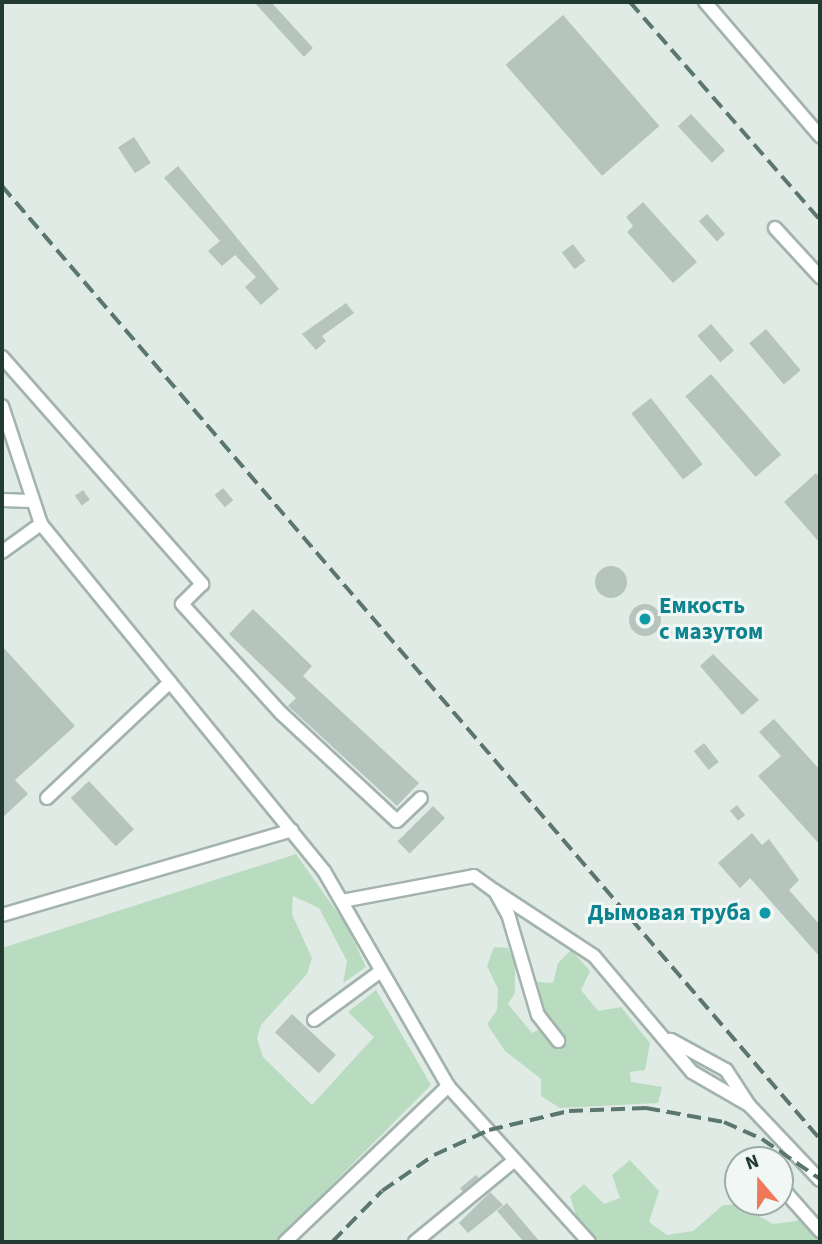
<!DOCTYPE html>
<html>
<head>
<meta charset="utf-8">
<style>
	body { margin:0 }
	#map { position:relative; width:822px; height:1244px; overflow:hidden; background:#e0ebe6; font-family:"Source Sans 3",sans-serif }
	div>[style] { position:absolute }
	.green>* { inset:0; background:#b9dcc1 }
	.building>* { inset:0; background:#b5c5be; transform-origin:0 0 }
	.round { border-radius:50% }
	.roads { filter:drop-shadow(2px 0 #a3b3ad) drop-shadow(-2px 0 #a3b3ad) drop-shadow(0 2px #a3b3ad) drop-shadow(0 -2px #a3b3ad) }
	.minor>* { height:12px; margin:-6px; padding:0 6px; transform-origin:6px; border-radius:6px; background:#fff }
	.rail>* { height:3.5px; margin-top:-1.75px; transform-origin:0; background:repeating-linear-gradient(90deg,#5b766e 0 14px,transparent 0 21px) }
	.dots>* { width:19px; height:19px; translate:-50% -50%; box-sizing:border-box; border:4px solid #f0f7f4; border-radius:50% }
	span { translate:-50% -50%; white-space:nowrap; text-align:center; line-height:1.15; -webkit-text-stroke:6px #f0f7f4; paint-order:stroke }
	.culture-label { font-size:23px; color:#0d838f; font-weight:700 }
	.left { translate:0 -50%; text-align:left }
	.right { translate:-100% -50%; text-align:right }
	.frame { position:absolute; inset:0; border:4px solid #213b33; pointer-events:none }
	.north { position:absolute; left:724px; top:1146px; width:70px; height:70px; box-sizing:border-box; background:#f0f7f4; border:2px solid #9daca7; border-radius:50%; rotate:340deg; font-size:19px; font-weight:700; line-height:28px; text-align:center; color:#213b33 }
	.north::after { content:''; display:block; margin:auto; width:24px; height:32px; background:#ef795a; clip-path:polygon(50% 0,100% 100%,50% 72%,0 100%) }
</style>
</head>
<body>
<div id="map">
	<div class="green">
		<div style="clip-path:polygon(296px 854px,347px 926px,366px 967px,343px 983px,347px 961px,319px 908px,293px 896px,292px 914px,312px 958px,307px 974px,261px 1025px,257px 1038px,263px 1057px,312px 1105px,374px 1037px,348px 1012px,376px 990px,431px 1085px,275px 1242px,2px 1242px,2px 948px)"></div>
		<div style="clip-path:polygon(494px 947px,508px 948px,515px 962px,515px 993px,508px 1004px,532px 1033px,541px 1029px,523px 995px,538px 982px,553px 983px,558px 963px,571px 950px,590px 971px,581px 990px,598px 1011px,621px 1007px,650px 1043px,645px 1070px,630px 1072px,631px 1082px,662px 1087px,658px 1103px,560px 1108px,541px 1096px,541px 1079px,505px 1051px,487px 1024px,497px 1010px,498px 989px,487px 966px)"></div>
		<div style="clip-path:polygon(630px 1160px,659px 1191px,649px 1222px,667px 1235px,693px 1231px,723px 1205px,739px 1205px,773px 1224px,810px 1219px,819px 1242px,600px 1242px,578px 1221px,570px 1196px,584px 1184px,604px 1204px,620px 1198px,612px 1175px)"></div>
	</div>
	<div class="building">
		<div style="clip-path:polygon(254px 2px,271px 2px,313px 48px,304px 57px)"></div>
		<div style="left:563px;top:15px;width:147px;height:76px;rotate:49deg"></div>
		<div style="left:691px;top:114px;width:50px;height:18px;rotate:47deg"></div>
		<div style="left:134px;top:137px;width:31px;height:19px;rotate:57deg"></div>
		<div style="clip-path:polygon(178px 166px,279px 289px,261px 305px,245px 287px,256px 277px,235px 255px,222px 266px,208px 251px,220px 241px,164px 178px)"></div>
		<div style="clip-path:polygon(643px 202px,697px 262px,673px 283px,627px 232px,633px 226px,626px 217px)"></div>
		<div style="left:707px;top:214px;width:27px;height:11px;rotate:48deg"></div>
		<div style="left:573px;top:244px;width:21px;height:14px;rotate:53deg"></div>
		<div style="clip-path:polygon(346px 303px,354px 313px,322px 336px,326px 341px,316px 350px,302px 334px)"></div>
		<div style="left:711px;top:324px;width:35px;height:18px;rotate:49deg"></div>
		<div style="left:766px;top:329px;width:54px;height:22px;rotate:50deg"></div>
		<div style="left:711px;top:374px;width:107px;height:34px;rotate:49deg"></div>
		<div style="left:651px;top:398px;width:84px;height:25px;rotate:52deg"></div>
		<div style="clip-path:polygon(816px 473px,820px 478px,820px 543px,784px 502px)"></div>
		<div style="left:223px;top:488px;width:16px;height:11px;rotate:50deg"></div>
		<div style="left:83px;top:490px;width:12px;height:10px;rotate:55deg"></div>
		<div class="round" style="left:595px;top:566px;width:32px;height:32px"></div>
		<div class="round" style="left:629px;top:604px;width:32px;height:32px"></div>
		<div style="clip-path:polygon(253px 609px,312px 666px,303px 676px,419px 783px,397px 806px,288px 706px,296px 698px,229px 634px)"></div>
		<div style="clip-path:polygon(2px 646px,75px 726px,15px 780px,28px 794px,2px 818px)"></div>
		<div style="clip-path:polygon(713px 654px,759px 700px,742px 715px,700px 666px)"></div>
		<div style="clip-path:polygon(774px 719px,820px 770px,820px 845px,758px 776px,781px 756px,759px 732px)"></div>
		<div style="left:704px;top:743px;width:24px;height:13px;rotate:52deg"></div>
		<div style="left:89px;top:781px;width:66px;height:25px;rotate:47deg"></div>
		<div style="left:737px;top:805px;width:13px;height:9px;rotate:51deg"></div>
		<div style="left:433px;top:806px;width:17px;height:50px;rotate:45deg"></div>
		<div style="clip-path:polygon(752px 833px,762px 845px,769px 839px,799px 880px,789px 890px,820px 925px,820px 957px,750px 878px,740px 888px,718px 863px)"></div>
		<div style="left:292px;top:1014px;width:60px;height:25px;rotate:43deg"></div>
		<div style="clip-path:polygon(476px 1175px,479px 1178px,463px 1192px,460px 1188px)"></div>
		<div style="clip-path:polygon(490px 1192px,503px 1205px,468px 1233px,459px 1223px)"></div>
		<div style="clip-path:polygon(507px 1203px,540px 1242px,524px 1242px,497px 1211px)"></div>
	</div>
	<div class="roads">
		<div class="minor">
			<div style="left:705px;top:2px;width:177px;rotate:49.4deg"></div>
			<div style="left:775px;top:228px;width:67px;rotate:47.4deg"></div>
			<div style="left:2px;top:357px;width:303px;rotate:48.6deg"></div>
			<div style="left:202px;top:584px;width:28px;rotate:135deg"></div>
			<div style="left:182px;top:604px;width:147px;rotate:47.8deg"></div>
			<div style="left:281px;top:713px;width:158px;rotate:43deg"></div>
			<div style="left:397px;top:821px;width:33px;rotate:-44deg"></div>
			<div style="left:2px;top:406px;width:124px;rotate:71.7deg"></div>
			<div style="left:41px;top:524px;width:448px;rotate:50.8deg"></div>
			<div style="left:324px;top:871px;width:248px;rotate:60deg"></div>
			<div style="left:448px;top:1086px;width:210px;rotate:47.9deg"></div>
			<div style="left:2px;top:500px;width:29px;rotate:2deg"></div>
			<div style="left:2px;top:552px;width:48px;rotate:-35.7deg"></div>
			<div style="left:47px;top:798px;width:169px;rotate:-43.3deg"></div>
			<div style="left:495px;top:891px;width:118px;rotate:33.3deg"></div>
			<div style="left:594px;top:956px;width:152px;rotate:49.8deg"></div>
			<div style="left:692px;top:1072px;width:66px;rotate:30.1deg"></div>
			<div style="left:749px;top:1105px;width:42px;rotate:-123.3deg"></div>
			<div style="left:726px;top:1070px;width:63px;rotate:-151.4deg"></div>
			<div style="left:342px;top:901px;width:134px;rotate:-10.7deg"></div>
			<div style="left:474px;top:876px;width:26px;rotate:36deg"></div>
			<div style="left:495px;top:891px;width:26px;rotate:61deg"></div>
			<div style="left:508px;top:914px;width:105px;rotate:73.5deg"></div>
			<div style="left:538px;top:1015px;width:33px;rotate:52deg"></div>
			<div style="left:2px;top:915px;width:302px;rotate:-16.3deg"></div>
			<div style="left:314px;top:1020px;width:83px;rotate:-36.2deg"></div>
			<div style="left:749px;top:1105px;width:103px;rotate:46.6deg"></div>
			<div style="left:781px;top:1187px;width:59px;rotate:48.4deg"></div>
			<div style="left:285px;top:1242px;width:226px;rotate:-43.7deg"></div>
			<div style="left:415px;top:1242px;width:129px;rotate:-39.4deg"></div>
		</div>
	</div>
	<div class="rail">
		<div style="left:630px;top:2px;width:289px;rotate:48.9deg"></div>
		<div style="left:2px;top:186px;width:1256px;rotate:49.36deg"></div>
		<div style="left:332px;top:1242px;width:71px;rotate:-45.6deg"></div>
		<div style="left:382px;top:1191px;width:63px;rotate:-34.7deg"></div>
		<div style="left:434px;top:1155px;width:60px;rotate:-24.4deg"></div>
		<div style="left:489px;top:1130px;width:82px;rotate:-13.4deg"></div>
		<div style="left:569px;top:1111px;width:77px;rotate:-2.2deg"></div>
		<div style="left:646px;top:1108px;width:79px;rotate:10.2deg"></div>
		<div style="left:724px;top:1122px;width:42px;rotate:24.1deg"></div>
		<div style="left:762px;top:1139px;width:70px;rotate:34.6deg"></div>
	</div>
	<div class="dots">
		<div style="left:645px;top:619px;background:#0f9aa8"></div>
		<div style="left:765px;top:913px;background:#0f9aa8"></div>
	</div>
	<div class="culture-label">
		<span class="left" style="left:659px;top:619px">Емкость<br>с мазутом</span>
		<span class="right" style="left:751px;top:913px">Дымовая труба</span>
	</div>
	<div class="frame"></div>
	<div class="north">N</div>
</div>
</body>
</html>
